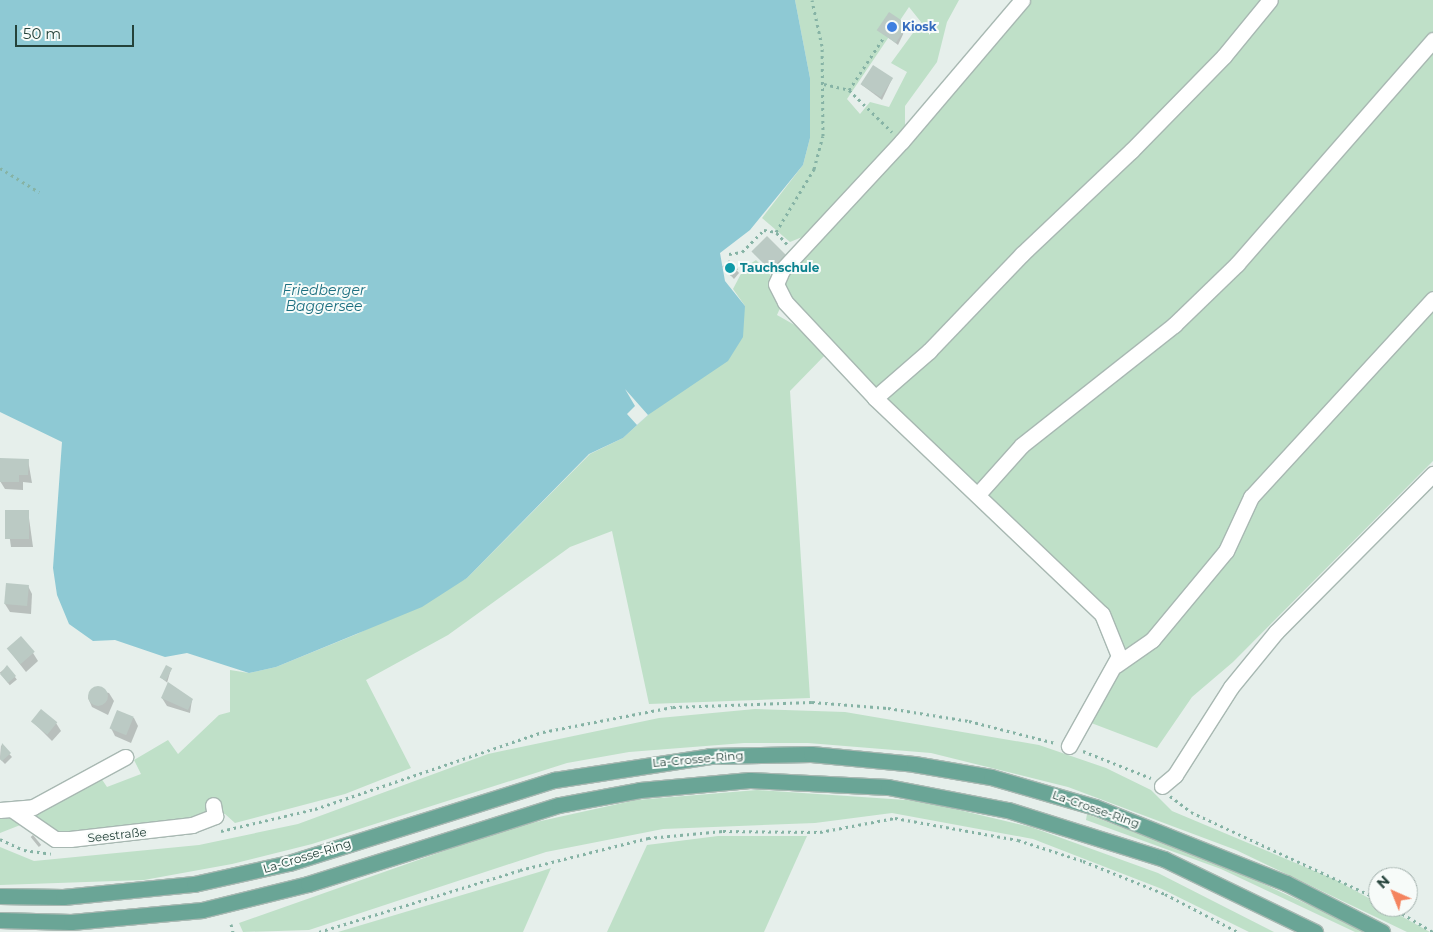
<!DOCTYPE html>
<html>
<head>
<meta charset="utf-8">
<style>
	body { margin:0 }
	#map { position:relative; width:1433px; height:932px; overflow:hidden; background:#e6efeb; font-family:Montserrat,sans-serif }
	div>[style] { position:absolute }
	.green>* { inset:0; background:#bfe0c8 }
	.water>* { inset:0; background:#8ec9d4 }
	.pier>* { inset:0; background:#e6efeb }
	.shadow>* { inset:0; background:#0003; transform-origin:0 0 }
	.building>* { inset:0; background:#bbcac4; transform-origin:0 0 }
	.round { border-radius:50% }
	.path>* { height:3px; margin-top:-1.5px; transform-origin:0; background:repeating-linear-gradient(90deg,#86b3a5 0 2.5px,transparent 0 6.5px) }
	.roads { filter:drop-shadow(1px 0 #a8b8b2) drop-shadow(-1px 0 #a8b8b2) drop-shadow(0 1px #a8b8b2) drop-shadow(0 -1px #a8b8b2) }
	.minor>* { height:15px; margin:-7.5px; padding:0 7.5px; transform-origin:7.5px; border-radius:7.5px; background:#fff }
	.major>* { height:15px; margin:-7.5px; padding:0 7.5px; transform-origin:7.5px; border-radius:7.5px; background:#6aa596 }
	.dots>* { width:14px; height:14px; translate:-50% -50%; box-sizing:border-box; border:2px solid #f7fbf9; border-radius:50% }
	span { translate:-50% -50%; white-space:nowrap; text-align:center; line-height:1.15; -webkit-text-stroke:4px #f7fbf9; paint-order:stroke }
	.shop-label { font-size:12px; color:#366cbe; font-weight:700 }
	.left { translate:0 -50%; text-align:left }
	.culture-label { font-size:12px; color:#0d838f; font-weight:700 }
	.street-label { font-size:12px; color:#24423a }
	.water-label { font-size:14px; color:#1c6f80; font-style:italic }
	.north { position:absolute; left:1368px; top:867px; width:50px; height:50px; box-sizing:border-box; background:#f7fbf9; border:1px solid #a3b1ad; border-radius:50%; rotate:316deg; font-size:14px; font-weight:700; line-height:20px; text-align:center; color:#24423a }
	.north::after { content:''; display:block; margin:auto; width:18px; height:22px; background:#f4845f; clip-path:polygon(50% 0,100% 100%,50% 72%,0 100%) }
	.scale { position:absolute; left:15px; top:25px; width:119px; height:22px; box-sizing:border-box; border:2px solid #24423a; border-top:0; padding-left:6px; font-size:15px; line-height:18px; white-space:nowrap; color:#24423a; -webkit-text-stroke:4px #f7fbf9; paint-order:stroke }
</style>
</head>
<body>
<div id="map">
	<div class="green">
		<div style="clip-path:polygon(evenodd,795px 0,959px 0,947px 22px,937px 62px,905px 106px,905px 130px,807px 235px,790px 242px,762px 218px,803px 165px,810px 138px,810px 78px,795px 0,909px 7px,921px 22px,891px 63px,907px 72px,889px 107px,870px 102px,860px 114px,847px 99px,909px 7px)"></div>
		<div style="clip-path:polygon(1027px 0,1433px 0,1433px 461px,1233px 662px,1192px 697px,1157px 748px,1086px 721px,1118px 673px,1115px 627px,1096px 597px,879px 395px,779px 285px)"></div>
		<div style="clip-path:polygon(756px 260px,770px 274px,781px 306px,777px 315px,807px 332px,827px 353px,790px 391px,810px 698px,649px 704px,612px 531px,570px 547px,448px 635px,366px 680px,411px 768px,345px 794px,235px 823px,225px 814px,60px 835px,33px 820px,0 833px,0 819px,24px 818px,101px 778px,107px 787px,141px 774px,134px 760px,168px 740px,178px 754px,219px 715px,230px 712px,230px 670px,249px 673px,276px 667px,357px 634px,467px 578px,590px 454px,623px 438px,648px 415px,745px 306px,733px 289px,744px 268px)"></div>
		<div style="clip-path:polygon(755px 709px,845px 712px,1039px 745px,1106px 768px,1151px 790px,1172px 811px,1336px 880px,1430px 932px,1407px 932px,1236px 850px,1068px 787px,931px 753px,808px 743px,744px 743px,629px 752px,567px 763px,312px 844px,232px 864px,144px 880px,0 885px,0 847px,34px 861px,199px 845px,298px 824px,488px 754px,659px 718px)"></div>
		<div style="clip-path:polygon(757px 790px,921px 801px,1031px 827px,1158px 873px,1274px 932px,1249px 932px,1162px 889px,1033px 839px,892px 813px,815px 823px,663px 829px,546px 852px,309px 930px,243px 932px,239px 923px,509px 828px,636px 800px)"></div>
		<div style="clip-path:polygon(1087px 814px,1231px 869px,1368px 932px,1355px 932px,1221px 869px,1086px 820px)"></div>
		<div style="clip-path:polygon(718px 836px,807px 836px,764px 932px,607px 932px,647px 845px)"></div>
		<div style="clip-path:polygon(551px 868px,523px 932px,338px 932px,539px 872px)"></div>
	</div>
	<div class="water">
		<div style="clip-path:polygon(0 0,795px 0,810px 78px,810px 138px,803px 165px,750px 230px,720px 253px,725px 281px,745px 306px,743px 337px,728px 361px,648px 415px,623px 438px,589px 454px,467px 578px,422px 607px,276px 667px,249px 673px,187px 653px,165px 657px,115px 640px,93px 641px,69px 624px,57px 595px,53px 568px,62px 442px,0 412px)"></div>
	</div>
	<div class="pier">
		<div style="clip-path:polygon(625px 389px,648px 415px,637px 425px,627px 414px,635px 406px)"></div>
	</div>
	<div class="shadow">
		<div style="clip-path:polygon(907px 26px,898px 45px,879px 30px)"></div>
		<div style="clip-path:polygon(892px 79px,882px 100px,862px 85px)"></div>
		<div style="clip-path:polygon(729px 261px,739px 273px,734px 279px,723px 267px)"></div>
		<div style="clip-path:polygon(28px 460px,32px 483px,23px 482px,23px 490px,5px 489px,0 481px)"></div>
		<div style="clip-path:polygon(6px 511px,28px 511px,33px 547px,11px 547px)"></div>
		<div style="clip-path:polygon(28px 586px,32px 594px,31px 614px,10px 612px,5px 604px)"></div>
		<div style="clip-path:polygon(8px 649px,33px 653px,38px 661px,26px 672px)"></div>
		<div style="left:7px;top:667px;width:16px;height:9px;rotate:52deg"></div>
		<div style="clip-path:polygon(171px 669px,167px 683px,192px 700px,190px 713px,167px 706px,162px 698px,169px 684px,160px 677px)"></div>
		<div style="clip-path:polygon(92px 689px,109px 693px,114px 701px,108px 715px,92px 707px,88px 698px)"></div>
		<div style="clip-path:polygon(117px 712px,134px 718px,138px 726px,131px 743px,115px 736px,111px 728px)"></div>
		<div style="clip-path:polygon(32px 721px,56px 723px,61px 731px,52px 741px)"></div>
		<div style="clip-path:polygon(1px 745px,12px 757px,5px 764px,0 759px)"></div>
		<div style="left:33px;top:835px;width:13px;height:3px;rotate:51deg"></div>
	</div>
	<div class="building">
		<div style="left:889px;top:12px;width:23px;height:22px;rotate:34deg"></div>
		<div style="left:873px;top:65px;width:24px;height:23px;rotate:33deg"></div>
		<div style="left:767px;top:236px;width:30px;height:22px;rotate:45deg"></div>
		<div style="left:729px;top:260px;width:13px;height:10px;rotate:45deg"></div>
		<div style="clip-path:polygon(0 458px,29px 459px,28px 475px,19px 475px,19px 482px,0 482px)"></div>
		<div style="left:5px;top:510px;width:24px;height:29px"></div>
		<div style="left:6px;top:583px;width:23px;height:21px;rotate:5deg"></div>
		<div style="left:21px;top:636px;width:21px;height:19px;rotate:49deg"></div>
		<div style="clip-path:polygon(7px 665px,16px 676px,8px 683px,0 674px)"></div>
		<div style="left:166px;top:665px;width:7px;height:14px;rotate:27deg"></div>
		<div style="clip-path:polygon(168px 682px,193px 699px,188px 710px,161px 698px)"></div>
		<div class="round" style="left:88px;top:686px;width:20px;height:20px"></div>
		<div style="left:41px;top:709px;width:21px;height:16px;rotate:39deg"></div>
		<div style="left:117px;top:710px;width:18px;height:20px;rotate:22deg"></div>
		<div style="clip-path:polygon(2px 743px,11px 753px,2px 761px,0 759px)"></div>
	</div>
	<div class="path">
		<div style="left:824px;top:84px;width:26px;rotate:13deg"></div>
		<div style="left:849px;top:90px;width:60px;rotate:44.3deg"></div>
		<div style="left:849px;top:90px;width:64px;rotate:-56.6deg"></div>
		<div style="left:0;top:168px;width:46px;rotate:31.6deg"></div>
		<div style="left:787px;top:244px;width:16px;rotate:-133deg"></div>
		<div style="left:776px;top:232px;width:74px;rotate:-58.9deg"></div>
		<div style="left:814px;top:169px;width:34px;rotate:-75deg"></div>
		<div style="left:823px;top:136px;width:90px;rotate:-90.6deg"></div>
		<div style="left:822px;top:46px;width:47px;rotate:-102.3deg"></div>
		<div style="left:729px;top:254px;width:13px;rotate:-9deg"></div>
		<div style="left:742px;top:252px;width:31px;rotate:-45deg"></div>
		<div style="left:764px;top:230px;width:12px;rotate:9deg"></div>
		<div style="left:1083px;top:751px;width:73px;rotate:21.7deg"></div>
		<div style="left:1170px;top:796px;width:26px;rotate:37deg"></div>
		<div style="left:1191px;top:812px;width:206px;rotate:24.9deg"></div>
		<div style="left:221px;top:831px;width:97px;rotate:-13.2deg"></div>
		<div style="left:315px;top:809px;width:241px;rotate:-18.7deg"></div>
		<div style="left:543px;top:732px;width:132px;rotate:-10.9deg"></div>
		<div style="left:673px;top:707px;width:139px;rotate:-2.1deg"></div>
		<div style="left:812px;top:702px;width:76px;rotate:4.5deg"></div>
		<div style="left:888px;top:708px;width:82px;rotate:9.1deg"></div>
		<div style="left:969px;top:721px;width:89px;rotate:14.3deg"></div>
		<div style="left:0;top:839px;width:26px;rotate:25deg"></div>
		<div style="left:24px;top:850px;width:27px;rotate:8deg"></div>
		<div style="left:1391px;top:907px;width:49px;rotate:30.8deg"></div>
		<div style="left:231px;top:924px;width:8px;rotate:76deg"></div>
		<div style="left:319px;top:932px;width:210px;rotate:-17.1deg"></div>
		<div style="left:520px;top:870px;width:132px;rotate:-14deg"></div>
		<div style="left:648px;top:838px;width:75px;rotate:-5.3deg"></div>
		<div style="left:723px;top:831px;width:97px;rotate:0.6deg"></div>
		<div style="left:820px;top:832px;width:76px;rotate:-10.6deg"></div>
		<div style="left:895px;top:818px;width:125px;rotate:10.1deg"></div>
		<div style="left:1018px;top:840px;width:68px;rotate:17.9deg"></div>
		<div style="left:1083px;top:861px;width:88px;rotate:21.9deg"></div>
		<div style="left:1165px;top:894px;width:82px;rotate:27.5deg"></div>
	</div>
	<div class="roads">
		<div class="minor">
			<div style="left:1022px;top:0;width:185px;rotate:130.4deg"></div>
			<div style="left:902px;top:141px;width:176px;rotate:132.9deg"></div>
			<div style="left:782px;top:270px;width:15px;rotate:113deg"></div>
			<div style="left:776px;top:284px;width:20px;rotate:63deg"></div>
			<div style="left:785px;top:302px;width:132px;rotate:46.8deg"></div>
			<div style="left:875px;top:398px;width:313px;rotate:43.6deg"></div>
			<div style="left:1102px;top:614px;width:45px;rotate:68deg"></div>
			<div style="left:1119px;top:656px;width:103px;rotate:119.1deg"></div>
			<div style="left:875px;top:398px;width:72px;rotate:-41deg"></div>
			<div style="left:929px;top:351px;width:134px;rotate:-46.2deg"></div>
			<div style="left:1022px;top:254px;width:150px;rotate:-43.4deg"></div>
			<div style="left:1131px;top:151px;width:133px;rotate:-45.6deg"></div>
			<div style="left:1224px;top:56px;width:72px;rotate:-50.6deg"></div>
			<div style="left:979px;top:493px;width:64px;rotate:-48.1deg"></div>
			<div style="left:1022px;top:445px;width:194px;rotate:-38.3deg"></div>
			<div style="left:1174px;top:325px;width:88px;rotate:-44.1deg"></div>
			<div style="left:1237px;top:264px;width:298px;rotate:-48.8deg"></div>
			<div style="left:1116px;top:665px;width:44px;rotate:-34.8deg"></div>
			<div style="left:1152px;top:640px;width:116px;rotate:-50.3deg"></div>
			<div style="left:1226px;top:551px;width:60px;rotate:-65.2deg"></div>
			<div style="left:1251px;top:497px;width:269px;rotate:-47.4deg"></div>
			<div style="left:1162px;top:786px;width:17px;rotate:-40deg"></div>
			<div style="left:1175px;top:775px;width:104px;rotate:-57.5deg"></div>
			<div style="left:1231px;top:687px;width:71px;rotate:-50.7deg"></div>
			<div style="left:1276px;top:632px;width:223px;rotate:-45.2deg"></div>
			<div style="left:0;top:810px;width:33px;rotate:-5deg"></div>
			<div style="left:33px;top:807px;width:105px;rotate:-28.5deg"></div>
			<div style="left:13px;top:810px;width:51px;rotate:34.6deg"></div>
			<div style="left:55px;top:839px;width:15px"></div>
			<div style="left:70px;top:839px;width:123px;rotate:-6.5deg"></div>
			<div style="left:192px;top:825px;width:25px;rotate:-21deg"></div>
			<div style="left:215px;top:816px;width:11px;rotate:-100deg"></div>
		</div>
		<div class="major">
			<div style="left:0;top:896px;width:63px;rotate:0.9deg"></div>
			<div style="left:63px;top:897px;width:132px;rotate:-5.7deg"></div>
			<div style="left:194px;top:884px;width:97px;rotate:-12.5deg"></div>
			<div style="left:289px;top:863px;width:278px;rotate:-17.4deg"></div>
			<div style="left:554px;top:780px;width:158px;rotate:-8.7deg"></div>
			<div style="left:710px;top:756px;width:101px;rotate:-1.1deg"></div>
			<div style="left:811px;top:754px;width:103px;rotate:5.5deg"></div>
			<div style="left:914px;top:764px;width:78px;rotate:9.6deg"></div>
			<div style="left:991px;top:777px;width:108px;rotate:16.1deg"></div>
			<div style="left:1095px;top:807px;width:206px;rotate:21.7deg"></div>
			<div style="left:1286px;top:883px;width:108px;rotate:27deg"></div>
			<div style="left:0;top:920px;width:71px;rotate:1.6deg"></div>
			<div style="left:71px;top:922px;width:132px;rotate:-5.2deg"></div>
			<div style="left:202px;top:910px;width:109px;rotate:-13.8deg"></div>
			<div style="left:308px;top:884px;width:263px;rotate:-17.5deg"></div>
			<div style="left:559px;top:805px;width:82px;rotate:-10.5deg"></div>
			<div style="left:640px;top:790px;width:110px;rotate:-5.2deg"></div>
			<div style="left:750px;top:780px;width:138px;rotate:2.9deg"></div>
			<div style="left:888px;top:787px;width:122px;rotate:10.9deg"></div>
			<div style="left:1008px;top:810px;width:164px;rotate:17.4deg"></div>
			<div style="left:1164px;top:859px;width:168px;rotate:25.8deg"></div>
		</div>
	</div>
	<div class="dots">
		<div style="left:892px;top:27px;background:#3f7fe0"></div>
		<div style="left:730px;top:268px;background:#0f9aa8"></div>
	</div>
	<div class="shop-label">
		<span class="left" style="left:902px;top:27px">Kiosk</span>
	</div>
	<div class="culture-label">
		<span class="left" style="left:740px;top:268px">Tauchschule</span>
	</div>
	<div class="street-label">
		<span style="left:698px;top:759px;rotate:-5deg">La-Crosse-Ring</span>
		<span style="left:1096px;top:809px;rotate:19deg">La-Crosse-Ring</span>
		<span style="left:117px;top:835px;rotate:-6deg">Seestraße</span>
		<span style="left:307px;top:856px;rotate:-17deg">La-Crosse-Ring</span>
	</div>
	<div class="water-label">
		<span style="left:324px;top:298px">Friedberger<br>Baggersee</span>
	</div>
	<div class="north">N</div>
	<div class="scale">50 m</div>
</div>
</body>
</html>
